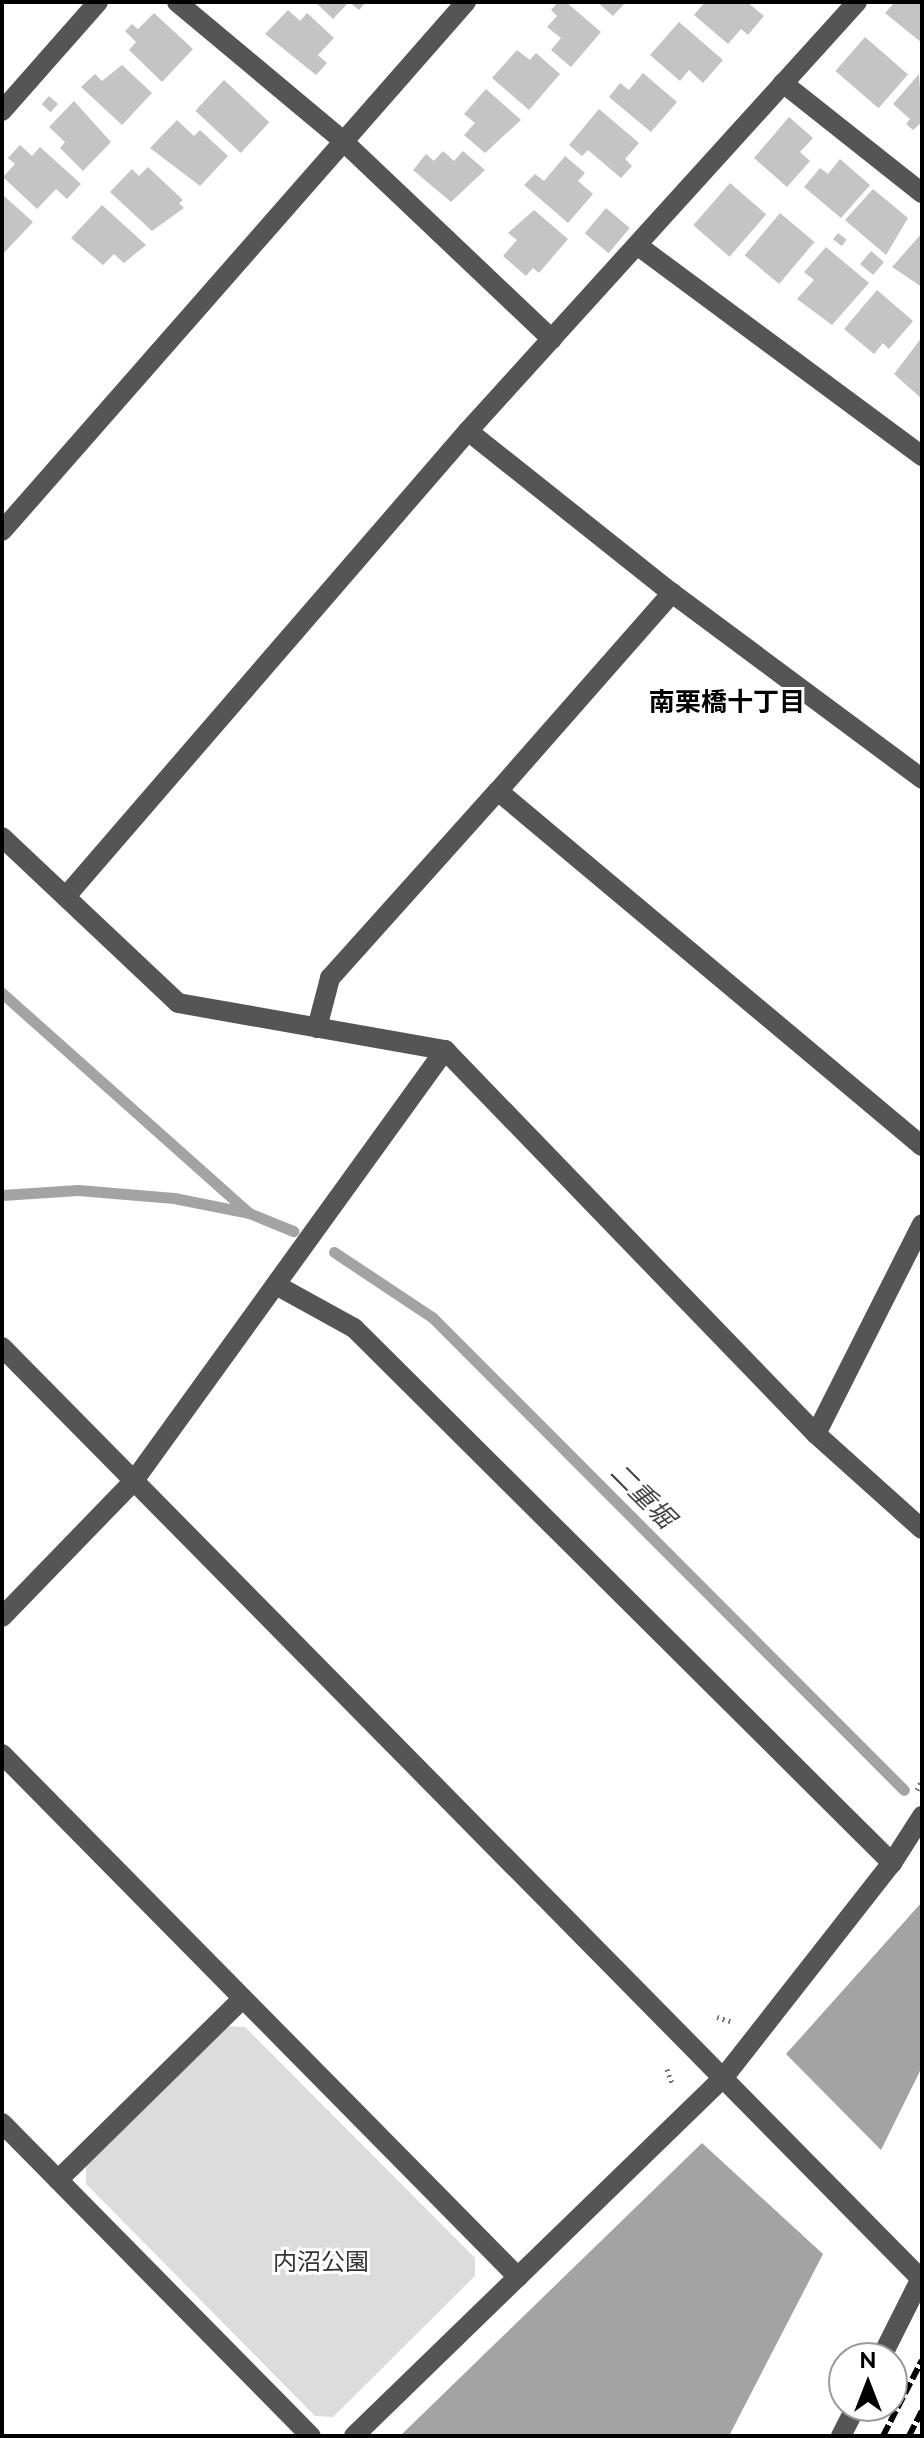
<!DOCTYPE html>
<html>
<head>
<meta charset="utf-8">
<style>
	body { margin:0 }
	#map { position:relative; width:924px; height:2438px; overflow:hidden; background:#fff; font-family:Raleway,"Noto Sans JP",sans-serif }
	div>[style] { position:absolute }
	.green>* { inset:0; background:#dcdcdc }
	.water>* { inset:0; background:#a3a3a3 }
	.stream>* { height:11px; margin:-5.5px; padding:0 5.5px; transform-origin:5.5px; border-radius:5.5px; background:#a3a3a3 }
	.building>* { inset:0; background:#c4c4c4; transform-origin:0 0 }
	.path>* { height:5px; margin-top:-2.5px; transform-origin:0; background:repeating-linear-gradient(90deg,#777 0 2px,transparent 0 6px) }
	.minor>* { height:20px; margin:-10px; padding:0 10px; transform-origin:10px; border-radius:10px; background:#555 }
	.rail>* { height:6px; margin-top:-3px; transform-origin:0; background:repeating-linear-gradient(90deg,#000 0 12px,transparent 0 16px) }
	span { translate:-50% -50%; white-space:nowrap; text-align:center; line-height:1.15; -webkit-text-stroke:6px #fff; paint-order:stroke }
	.park-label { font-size:24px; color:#333 }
	.neighbourhood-label { font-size:26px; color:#000; font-weight:700 }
	.water-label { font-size:26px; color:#444; font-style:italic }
	.frame { position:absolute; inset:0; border:4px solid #000; pointer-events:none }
	.north { position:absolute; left:828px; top:2342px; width:80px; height:80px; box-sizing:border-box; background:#fff; border:2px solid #999; border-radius:50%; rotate:0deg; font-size:22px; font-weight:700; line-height:32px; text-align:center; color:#000 }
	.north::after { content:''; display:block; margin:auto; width:28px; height:36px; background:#000; clip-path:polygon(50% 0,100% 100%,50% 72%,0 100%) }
</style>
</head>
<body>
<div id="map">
	<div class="green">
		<div style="clip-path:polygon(227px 2026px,245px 2027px,475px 2258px,475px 2276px,333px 2417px,315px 2416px,86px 2184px,86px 2166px)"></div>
	</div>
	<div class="water">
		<div style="clip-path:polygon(922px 1902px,922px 2067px,881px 2150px,786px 2054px)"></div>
		<div style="clip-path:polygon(702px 2143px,823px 2254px,729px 2436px,400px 2436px)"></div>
	</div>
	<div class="stream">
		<div style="left:2px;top:993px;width:331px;rotate:41.7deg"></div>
		<div style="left:2px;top:1195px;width:76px;rotate:-3.8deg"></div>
		<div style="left:78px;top:1190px;width:96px;rotate:4.8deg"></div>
		<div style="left:174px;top:1198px;width:76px;rotate:11.3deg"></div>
		<div style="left:249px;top:1213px;width:48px;rotate:22.2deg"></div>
		<div style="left:334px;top:1252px;width:118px;rotate:33.6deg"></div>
		<div style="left:432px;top:1317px;width:668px;rotate:45.06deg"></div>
	</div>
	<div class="building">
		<div style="clip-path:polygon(315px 2px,366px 2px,359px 10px,349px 2px,333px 19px)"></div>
		<div style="clip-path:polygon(558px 2px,566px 2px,601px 32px,571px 67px,551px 50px,561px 38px,547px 27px,557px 16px,551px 10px)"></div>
		<div style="clip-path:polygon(597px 2px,626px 2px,613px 16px)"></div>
		<div style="clip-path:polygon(705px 2px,747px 2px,764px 16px,748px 35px,741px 29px,728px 44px,694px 15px)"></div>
		<div style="clip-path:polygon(895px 2px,922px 2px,922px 43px,885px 13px)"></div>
		<div style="clip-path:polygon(288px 10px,300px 21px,307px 13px,334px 38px,318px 55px,327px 63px,316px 75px,265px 34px)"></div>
		<div style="clip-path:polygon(154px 13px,193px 49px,162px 82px,129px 50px,136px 42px,125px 31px,132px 24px,138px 29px)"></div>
		<div style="clip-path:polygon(679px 22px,723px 60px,703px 83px,689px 70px,680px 81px,650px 55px)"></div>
		<div style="left:865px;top:37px;width:57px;height:45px;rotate:41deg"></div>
		<div style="clip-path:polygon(517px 50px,530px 60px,536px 53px,560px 74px,529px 110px,492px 78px)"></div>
		<div style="clip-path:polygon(122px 65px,152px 93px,122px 125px,81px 87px,95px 74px,102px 81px)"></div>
		<div style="clip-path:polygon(643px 73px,677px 102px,651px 132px,609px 97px,620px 83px,629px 90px)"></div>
		<div style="clip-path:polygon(919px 74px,922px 122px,913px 130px,906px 124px,910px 119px,893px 104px)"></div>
		<div style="left:224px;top:80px;width:62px;height:42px;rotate:43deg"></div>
		<div style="clip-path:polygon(486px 89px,521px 120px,485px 153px,464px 135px,475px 123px,464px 114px)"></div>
		<div style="left:49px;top:96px;width:12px;height:11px;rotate:42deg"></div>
		<div style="clip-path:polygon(74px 101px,111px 142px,83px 171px,60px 148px,65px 142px,49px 127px)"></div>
		<div style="clip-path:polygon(599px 109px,639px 143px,625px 159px,632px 166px,621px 178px,588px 150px,582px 156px,569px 145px)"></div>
		<div style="clip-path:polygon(789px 117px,813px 138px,800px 152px,810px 161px,787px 187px,754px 158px)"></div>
		<div style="clip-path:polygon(177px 120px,194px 136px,200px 130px,228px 156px,200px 186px,150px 148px)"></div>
		<div style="clip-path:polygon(20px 145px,32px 156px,40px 147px,81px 184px,67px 199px,56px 189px,37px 209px,3px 177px,15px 164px,8px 158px)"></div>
		<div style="clip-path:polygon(443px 151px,454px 161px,463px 151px,485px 170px,451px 202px,413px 170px,426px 154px,434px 161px)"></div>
		<div style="clip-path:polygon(565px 156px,585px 173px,578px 181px,593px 194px,568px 223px,524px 185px,535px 174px,544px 181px)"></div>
		<div style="clip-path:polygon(840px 159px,870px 185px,841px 218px,804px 187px,820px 168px,828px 174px)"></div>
		<div style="clip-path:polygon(148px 167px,183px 200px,179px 203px,184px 208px,152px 231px,110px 192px,132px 169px,139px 176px)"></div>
		<div style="left:730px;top:183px;width:48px;height:56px;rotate:41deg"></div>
		<div style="clip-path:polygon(873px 189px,908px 218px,886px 255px,845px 220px)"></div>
		<div style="clip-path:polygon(2px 194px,33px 222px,2px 255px)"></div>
		<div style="clip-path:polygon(102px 205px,146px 245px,124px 263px,114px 254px,103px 265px,71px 238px)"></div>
		<div style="left:606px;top:208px;width:31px;height:33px;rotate:40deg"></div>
		<div style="clip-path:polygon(534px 210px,568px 239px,539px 273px,533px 268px,526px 276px,503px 256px,517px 240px,508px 233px)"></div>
		<div style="left:780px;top:213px;width:45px;height:55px;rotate:40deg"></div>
		<div style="left:838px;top:233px;width:11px;height:8px;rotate:38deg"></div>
		<div style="clip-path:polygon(922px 233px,922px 287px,892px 267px)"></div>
		<div style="clip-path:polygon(826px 247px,869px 283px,832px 325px,797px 299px,814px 280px,804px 272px)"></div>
		<div style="left:871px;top:251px;width:17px;height:17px;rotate:40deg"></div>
		<div style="clip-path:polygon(877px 290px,913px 321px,889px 349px,883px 343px,874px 354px,844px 329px)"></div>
		<div style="clip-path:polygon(922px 337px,922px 399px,894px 374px)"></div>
	</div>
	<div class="path">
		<div style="left:917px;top:1790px;width:11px;rotate:-63deg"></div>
		<div style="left:717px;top:2017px;width:14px;rotate:17deg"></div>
		<div style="left:667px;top:2069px;width:18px;rotate:71deg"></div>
	</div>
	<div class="minor">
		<div style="left:177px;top:2px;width:217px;rotate:39.9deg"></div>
		<div style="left:343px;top:141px;width:288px;rotate:43.5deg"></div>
		<div style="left:783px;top:83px;width:177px;rotate:38.4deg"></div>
		<div style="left:2px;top:111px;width:145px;rotate:-48.6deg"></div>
		<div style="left:637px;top:245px;width:355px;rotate:36.5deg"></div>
		<div style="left:468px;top:431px;width:260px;rotate:38.5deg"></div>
		<div style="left:2px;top:531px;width:704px;rotate:-48.75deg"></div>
		<div style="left:498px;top:791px;width:264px;rotate:-48.7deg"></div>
		<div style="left:672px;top:593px;width:312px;rotate:36.6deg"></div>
		<div style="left:2px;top:837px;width:242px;rotate:43.3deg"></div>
		<div style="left:178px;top:1003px;width:271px;rotate:10deg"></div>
		<div style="left:445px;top:1050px;width:534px;rotate:45.99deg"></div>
		<div style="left:816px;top:1434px;width:142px;rotate:41.9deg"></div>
		<div style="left:68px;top:894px;width:612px;rotate:-49.18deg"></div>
		<div style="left:468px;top:431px;width:579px;rotate:-47.8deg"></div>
		<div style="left:317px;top:1028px;width:52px;rotate:-75.4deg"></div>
		<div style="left:330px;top:978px;width:251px;rotate:-48.1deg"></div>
		<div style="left:498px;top:791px;width:553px;rotate:39.94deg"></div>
		<div style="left:276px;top:1285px;width:89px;rotate:28.9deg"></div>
		<div style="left:354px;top:1328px;width:759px;rotate:44.84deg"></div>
		<div style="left:2px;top:1347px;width:1310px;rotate:45.4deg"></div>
		<div style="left:816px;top:1434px;width:235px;rotate:-63.2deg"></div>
		<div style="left:2px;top:1617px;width:188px;rotate:-45.9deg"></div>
		<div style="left:133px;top:1482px;width:533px;rotate:-54.16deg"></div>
		<div style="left:2px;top:1754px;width:735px;rotate:45.39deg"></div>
		<div style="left:2px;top:2123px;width:440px;rotate:45.4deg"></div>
		<div style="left:58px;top:2180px;width:258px;rotate:-44.5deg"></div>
		<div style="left:881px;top:2358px;width:92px;rotate:-63.4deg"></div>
		<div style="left:354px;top:2436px;width:516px;rotate:-44.14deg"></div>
		<div style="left:724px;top:2077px;width:272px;rotate:-51.9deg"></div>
		<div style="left:892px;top:1863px;width:56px;rotate:-57.4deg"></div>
		<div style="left:841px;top:2436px;width:34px;rotate:-63deg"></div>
	</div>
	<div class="rail">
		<div style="left:883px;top:2436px;width:85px;rotate:-62.8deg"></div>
		<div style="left:909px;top:2436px;width:28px;rotate:-63deg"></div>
	</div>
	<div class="park-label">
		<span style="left:321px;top:2262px">内沼公園</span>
	</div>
	<div class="neighbourhood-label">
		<span style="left:727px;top:703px">南栗橋十丁目</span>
	</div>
	<div class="water-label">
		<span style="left:642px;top:1496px;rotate:45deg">二重堀</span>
	</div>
	<div class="frame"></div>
	<div class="north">N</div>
</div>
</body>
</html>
